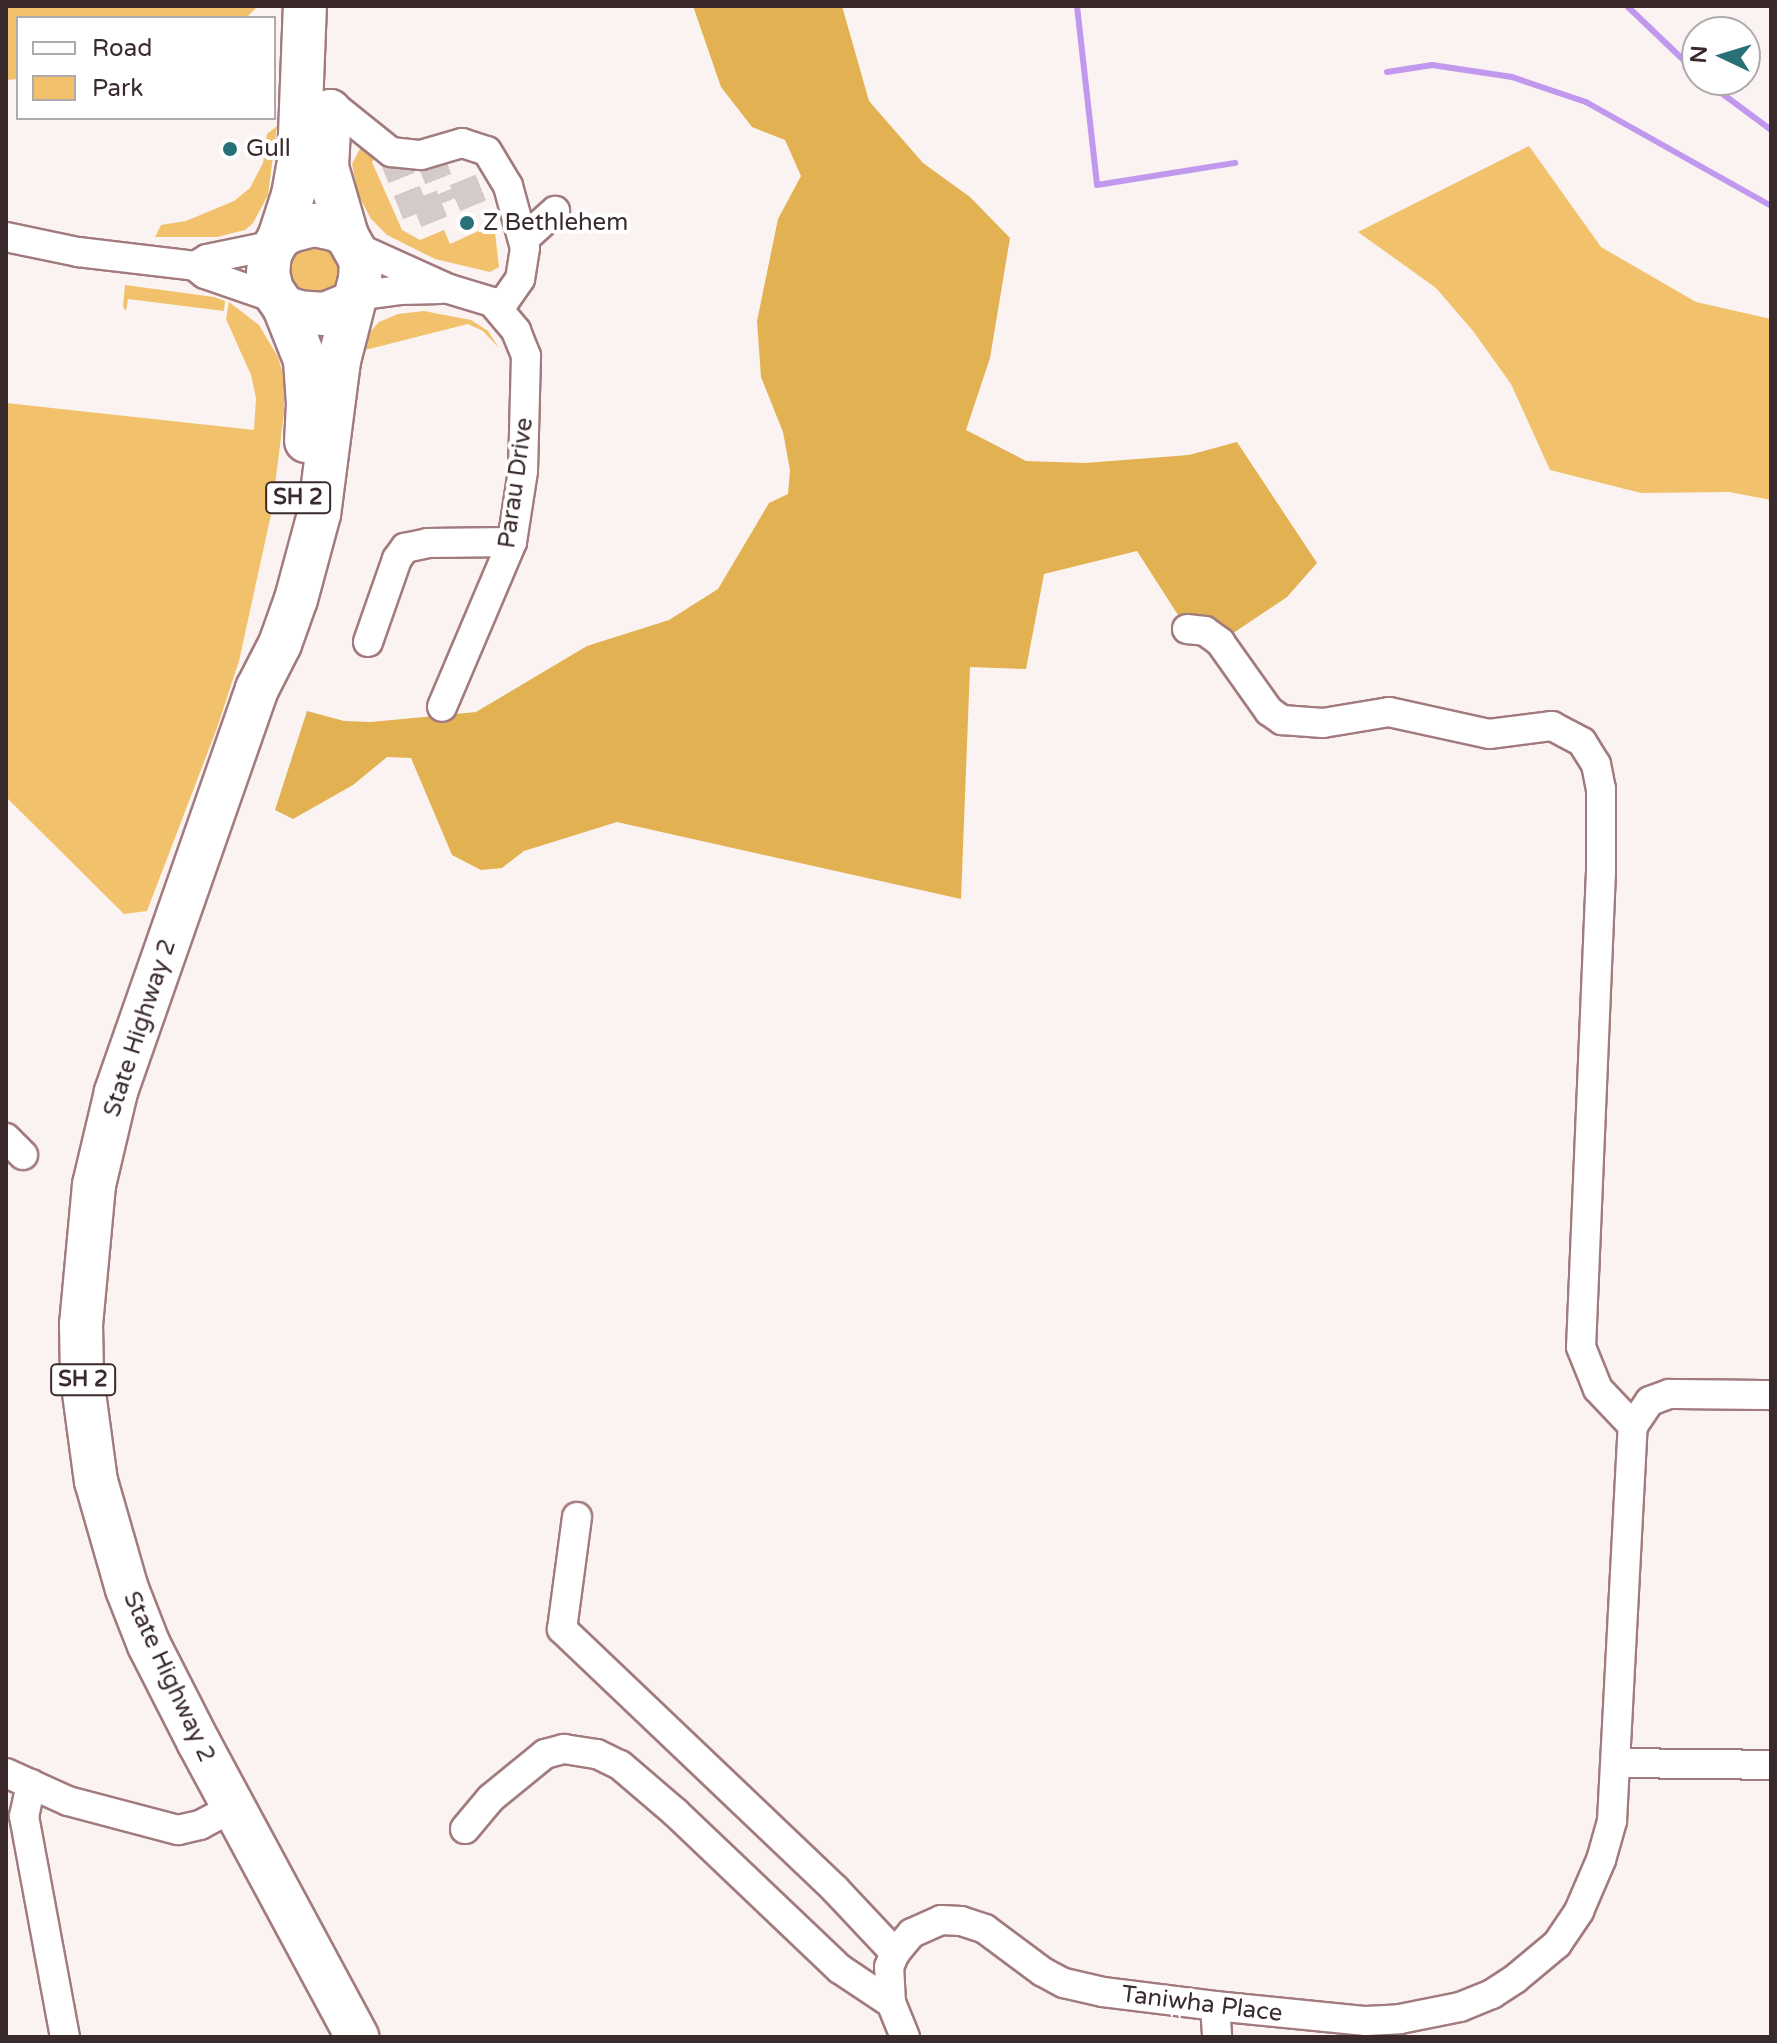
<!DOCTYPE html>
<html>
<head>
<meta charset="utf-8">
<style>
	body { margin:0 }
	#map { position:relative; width:1777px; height:2043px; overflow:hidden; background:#fbf2f2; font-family:"Varela Round",sans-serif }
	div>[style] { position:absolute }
	.green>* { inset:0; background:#f1c26b }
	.forest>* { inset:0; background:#e2b151 }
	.stream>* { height:6px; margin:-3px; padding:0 3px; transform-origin:3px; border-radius:3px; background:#c098ed }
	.minor-tunnel>* { height:28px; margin-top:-14px; transform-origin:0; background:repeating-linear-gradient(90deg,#d4caca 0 28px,transparent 0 42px) }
	.roads { filter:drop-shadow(2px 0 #a27b7e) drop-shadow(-2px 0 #a27b7e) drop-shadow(0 2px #a27b7e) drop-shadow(0 -2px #a27b7e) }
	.minor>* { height:28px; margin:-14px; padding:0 14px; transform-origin:14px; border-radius:14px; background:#fff }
	.highway>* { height:42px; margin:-21px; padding:0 21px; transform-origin:21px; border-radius:21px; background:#fff }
	.dots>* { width:22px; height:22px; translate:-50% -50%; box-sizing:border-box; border:4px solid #fff; border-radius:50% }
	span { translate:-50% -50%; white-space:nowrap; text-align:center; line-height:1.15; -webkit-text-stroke:8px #fff; paint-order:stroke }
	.shield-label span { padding:2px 6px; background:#fff; border:2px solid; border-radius:6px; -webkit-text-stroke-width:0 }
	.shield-label { font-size:22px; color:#3a2a2b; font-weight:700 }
	.poi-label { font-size:24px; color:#3a2a2b }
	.left { translate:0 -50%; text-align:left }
	.street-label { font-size:24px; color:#3a2a2b }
	.frame { position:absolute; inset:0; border:8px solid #3a2a2b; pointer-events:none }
	.legend { position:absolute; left:16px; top:16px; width:260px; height:104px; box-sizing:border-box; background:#fff; border:2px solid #b0aaaa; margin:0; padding:10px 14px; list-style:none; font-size:24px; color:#3a2a2b }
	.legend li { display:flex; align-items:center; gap:16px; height:40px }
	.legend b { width:40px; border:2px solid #b0aaaa }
	.north { position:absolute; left:1681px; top:16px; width:80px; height:80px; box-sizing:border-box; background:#fff; border:2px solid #b0aaaa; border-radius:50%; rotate:274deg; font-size:22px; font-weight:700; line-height:32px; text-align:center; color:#3a2a2b }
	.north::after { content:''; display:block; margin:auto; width:28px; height:36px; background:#277177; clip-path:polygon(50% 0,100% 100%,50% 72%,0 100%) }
</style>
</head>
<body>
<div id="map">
	<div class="green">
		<div style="clip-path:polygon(6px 6px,232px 6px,256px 8px,246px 18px,18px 18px,18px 79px,6px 80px)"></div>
		<div style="clip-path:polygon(277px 126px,268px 195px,253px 223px,245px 230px,217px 237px,155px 237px,161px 225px,186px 221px,234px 201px,250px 188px,263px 163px,267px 134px)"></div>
		<div style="clip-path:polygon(363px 143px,376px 157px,372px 162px,402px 230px,420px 240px,444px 230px,450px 244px,494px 224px,499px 267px,490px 272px,435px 259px,387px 235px,371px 219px,358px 194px,352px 164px)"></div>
		<div style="clip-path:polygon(1529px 146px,1601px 247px,1696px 302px,1771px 319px,1771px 500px,1729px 492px,1641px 493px,1550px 470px,1511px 384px,1473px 331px,1436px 288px,1358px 232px)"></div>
		<div style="clip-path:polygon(296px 245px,335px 247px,335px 259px,343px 259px,339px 287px,325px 289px,325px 298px,295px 293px,296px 283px,286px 281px,286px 260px,291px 260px)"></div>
		<div style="clip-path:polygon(125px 285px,214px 297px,225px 301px,224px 311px,128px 299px,126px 311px,123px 307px)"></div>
		<div style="clip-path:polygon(229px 302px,259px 325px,278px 357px,284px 377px,284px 413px,272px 510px,239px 661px,217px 728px,147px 911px,124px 914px,6px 797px,6px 403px,254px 430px,256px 398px,251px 375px,226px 319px)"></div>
		<div style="clip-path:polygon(424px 311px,471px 320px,488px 331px,499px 348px,483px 331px,468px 324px,365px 350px,370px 332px,379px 322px,398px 314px)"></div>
	</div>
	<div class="forest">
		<div style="clip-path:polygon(693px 6px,842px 6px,869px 101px,923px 163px,970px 197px,1010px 238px,990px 358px,966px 430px,1026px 461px,1085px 463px,1189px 455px,1237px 442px,1317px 563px,1287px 597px,1220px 642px,1187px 629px,1137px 551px,1044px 574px,1026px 669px,970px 667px,961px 899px,617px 822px,524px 851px,502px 868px,481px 870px,452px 855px,411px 758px,387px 757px,353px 785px,293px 819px,275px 810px,307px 711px,344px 721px,371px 722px,476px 712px,587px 646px,669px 620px,718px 589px,769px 503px,788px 494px,790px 470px,783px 432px,761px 377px,757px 321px,778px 219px,801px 176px,785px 140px,752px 127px,721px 87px)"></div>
	</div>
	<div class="stream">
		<div style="left:1077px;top:6px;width:180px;rotate:83.6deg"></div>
		<div style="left:1097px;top:185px;width:140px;rotate:-9.1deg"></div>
		<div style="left:1627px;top:6px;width:97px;rotate:43.7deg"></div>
		<div style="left:1387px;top:72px;width:46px;rotate:-8.8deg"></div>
		<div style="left:1432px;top:65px;width:81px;rotate:8.5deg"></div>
		<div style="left:1512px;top:77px;width:78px;rotate:18.7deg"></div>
		<div style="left:1586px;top:102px;width:212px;rotate:29.3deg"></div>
		<div style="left:1704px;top:80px;width:84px;rotate:36.7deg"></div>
	</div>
	<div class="minor-tunnel">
		<div style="left:391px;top:152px;width:67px;rotate:68deg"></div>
		<div style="left:416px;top:214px;width:95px;rotate:-22.2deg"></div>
		<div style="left:428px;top:153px;width:52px;rotate:68.4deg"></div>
	</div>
	<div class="roads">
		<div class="minor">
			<div style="left:331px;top:104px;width:77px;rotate:38.7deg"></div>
			<div style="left:391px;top:152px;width:30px;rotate:6deg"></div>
			<div style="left:421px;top:155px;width:43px;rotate:-16.3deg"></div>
			<div style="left:462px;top:143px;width:26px;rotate:18deg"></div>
			<div style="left:487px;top:151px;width:41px;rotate:59deg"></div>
			<div style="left:508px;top:186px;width:64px;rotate:74.7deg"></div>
			<div style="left:525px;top:248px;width:31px;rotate:99deg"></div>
			<div style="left:520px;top:279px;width:35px;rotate:125deg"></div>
			<div style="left:6px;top:237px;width:74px;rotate:11.8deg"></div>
			<div style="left:78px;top:252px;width:118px;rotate:6.8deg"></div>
			<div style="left:195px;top:266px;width:13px;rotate:39deg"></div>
			<div style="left:205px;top:274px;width:76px;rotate:19.1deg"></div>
			<div style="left:524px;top:239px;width:42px;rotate:-42.1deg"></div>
			<div style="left:356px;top:247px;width:102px;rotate:24.3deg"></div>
			<div style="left:449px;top:289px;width:45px;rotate:16.8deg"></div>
			<div style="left:492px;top:302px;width:38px;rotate:50deg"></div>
			<div style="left:516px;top:331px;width:27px;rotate:68deg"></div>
			<div style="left:526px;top:356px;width:115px;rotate:91.5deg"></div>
			<div style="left:523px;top:471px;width:72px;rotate:98.8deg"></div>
			<div style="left:512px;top:542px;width:179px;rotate:113deg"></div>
			<div style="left:195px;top:266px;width:14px;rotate:-30deg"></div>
			<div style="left:207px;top:259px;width:68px;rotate:-11.8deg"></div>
			<div style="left:355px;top:296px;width:45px;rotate:-7.6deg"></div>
			<div style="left:400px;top:290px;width:40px;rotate:-1.4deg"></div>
			<div style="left:1187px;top:629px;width:18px;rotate:6deg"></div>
			<div style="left:1205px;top:631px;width:19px;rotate:36deg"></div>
			<div style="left:1220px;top:642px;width:85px;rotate:54.6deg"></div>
			<div style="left:1269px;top:711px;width:16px;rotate:35deg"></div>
			<div style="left:1282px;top:720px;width:41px;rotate:4.2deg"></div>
			<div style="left:1323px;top:723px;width:67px;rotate:-9.5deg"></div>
			<div style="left:1389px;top:712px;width:102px;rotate:12.4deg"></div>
			<div style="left:1489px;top:734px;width:64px;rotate:-7.2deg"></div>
			<div style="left:1552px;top:726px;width:34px;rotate:28deg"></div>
			<div style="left:1582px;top:742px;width:26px;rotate:58deg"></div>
			<div style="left:1596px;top:764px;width:25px;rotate:79deg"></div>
			<div style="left:1601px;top:789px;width:82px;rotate:90deg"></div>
			<div style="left:1601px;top:871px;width:476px;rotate:92.4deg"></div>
			<div style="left:1581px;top:1347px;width:45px;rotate:68deg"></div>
			<div style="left:1598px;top:1389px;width:51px;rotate:46.6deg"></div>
			<div style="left:368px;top:642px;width:88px;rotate:-70.7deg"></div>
			<div style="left:397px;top:559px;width:14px;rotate:-54deg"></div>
			<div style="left:405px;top:548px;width:24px;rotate:-12deg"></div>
			<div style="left:428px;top:543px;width:84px;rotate:-0.7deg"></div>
			<div style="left:6px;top:1138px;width:24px;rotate:45deg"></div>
			<div style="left:577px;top:1517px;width:113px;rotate:97.6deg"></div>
			<div style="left:562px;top:1629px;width:377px;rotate:43.6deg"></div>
			<div style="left:835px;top:1889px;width:88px;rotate:46.8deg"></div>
			<div style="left:1618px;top:1763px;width:153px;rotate:0.7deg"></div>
			<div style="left:6px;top:1773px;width:68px;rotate:24.3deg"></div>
			<div style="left:68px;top:1801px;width:114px;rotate:14.8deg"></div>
			<div style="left:178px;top:1830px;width:23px;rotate:-13deg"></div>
			<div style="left:200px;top:1825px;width:36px;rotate:-28deg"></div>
			<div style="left:31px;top:1784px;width:33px;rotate:102deg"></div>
			<div style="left:24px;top:1816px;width:225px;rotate:79.5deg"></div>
			<div style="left:465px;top:1829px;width:40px;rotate:-50deg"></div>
			<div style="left:491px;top:1798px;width:70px;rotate:-39.2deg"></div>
			<div style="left:545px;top:1754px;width:20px;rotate:-15deg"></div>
			<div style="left:564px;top:1749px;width:33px;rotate:9deg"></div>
			<div style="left:597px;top:1754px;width:25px;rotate:26deg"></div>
			<div style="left:620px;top:1765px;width:74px;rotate:40.6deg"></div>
			<div style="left:676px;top:1813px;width:226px;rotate:43.6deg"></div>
			<div style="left:840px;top:1969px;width:61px;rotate:33.7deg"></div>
			<div style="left:1215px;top:2006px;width:31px;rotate:86deg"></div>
			<div style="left:905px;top:2037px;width:37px;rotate:-112deg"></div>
			<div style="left:891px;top:2003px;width:36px;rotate:-93deg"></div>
			<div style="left:889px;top:1967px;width:15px;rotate:-67deg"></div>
			<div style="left:895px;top:1953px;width:26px;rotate:-50deg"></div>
			<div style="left:912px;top:1933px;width:32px;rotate:-24deg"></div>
			<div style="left:941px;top:1920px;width:20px;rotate:3deg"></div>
			<div style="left:961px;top:1921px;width:25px;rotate:18deg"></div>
			<div style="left:985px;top:1929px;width:72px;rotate:36.6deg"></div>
			<div style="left:1043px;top:1972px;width:24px;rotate:28deg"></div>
			<div style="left:1064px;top:1983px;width:40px;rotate:13deg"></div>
			<div style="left:1103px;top:1992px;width:113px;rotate:7.1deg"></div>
			<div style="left:1215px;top:2006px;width:152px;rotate:5.7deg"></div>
			<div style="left:1366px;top:2021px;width:34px;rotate:-3deg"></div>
			<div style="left:1400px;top:2019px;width:61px;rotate:-11.3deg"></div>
			<div style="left:1460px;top:2007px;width:35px;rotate:-22deg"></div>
			<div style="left:1492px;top:1994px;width:27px;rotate:-33deg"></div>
			<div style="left:1515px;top:1979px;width:55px;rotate:-39.8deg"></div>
			<div style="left:1557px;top:1944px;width:40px;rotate:-56deg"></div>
			<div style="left:1579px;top:1911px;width:56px;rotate:-66.7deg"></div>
			<div style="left:1601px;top:1860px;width:41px;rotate:-74.2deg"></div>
			<div style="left:1612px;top:1821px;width:396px;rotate:-87deg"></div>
			<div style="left:1633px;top:1426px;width:30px;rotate:-56deg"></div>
			<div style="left:1650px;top:1401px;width:20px;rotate:-20deg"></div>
			<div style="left:1669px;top:1394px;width:102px;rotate:0.6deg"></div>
		</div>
		<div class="highway">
			<div style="left:330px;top:111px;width:56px;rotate:93.1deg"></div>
			<div style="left:327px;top:167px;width:72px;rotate:73.8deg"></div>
			<div style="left:279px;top:238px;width:45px;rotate:-72deg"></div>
			<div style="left:293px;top:195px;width:36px;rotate:-80deg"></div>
			<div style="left:299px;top:160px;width:154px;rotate:-87.8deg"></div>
			<div style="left:352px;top:303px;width:29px;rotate:158deg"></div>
			<div style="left:325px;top:314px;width:26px;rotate:-176deg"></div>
			<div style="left:299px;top:312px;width:16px;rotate:-162deg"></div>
			<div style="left:284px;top:307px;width:21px;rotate:-125deg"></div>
			<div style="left:272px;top:290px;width:17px;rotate:-103deg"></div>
			<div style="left:268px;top:273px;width:19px;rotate:-84deg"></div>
			<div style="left:270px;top:254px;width:18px;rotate:-61deg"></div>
			<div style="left:279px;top:238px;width:13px;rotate:-32deg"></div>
			<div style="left:290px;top:231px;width:25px;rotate:-14deg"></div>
			<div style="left:314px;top:225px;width:24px;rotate:12deg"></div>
			<div style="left:337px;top:230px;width:12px;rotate:31deg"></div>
			<div style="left:347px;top:236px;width:29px;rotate:61deg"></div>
			<div style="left:361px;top:261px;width:18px;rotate:93deg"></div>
			<div style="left:360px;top:279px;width:85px;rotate:104.4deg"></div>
			<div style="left:339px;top:361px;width:154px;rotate:97.4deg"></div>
			<div style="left:319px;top:514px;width:88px;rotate:105.1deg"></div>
			<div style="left:296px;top:599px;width:48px;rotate:109.6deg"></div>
			<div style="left:280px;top:644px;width:51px;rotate:117.1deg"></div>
			<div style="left:257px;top:689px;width:427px;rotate:109.3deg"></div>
			<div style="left:116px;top:1092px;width:96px;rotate:103.3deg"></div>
			<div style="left:94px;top:1185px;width:140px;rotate:95.3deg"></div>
			<div style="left:81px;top:1324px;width:54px;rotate:88.9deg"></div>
			<div style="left:82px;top:1378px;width:104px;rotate:82.3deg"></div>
			<div style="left:96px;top:1481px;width:112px;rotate:74deg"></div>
			<div style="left:127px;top:1589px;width:60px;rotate:68.6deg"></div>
			<div style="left:149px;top:1645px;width:110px;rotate:63deg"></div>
			<div style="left:199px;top:1743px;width:334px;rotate:61.7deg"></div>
			<div style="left:284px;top:307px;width:57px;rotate:68.4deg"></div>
			<div style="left:305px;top:360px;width:44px;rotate:86.1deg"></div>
			<div style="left:308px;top:404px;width:37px;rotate:93deg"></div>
		</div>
	</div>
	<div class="dots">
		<div style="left:230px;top:149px;background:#277177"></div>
		<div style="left:467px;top:223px;background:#277177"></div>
	</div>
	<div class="shield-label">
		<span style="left:298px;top:498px">SH 2</span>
		<span style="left:83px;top:1380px">SH 2</span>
	</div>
	<div class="poi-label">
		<span class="left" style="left:246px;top:149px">Gull</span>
		<span class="left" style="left:483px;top:223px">Z Bethlehem</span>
	</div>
	<div class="street-label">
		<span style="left:516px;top:483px;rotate:-82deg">Parau Drive</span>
		<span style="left:140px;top:1028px;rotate:-72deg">State Highway 2</span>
		<span style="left:169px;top:1677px;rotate:65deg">State Highway 2</span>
		<span style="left:1202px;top:2004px;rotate:7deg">Taniwha Place</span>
	</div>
	<div class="frame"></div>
	<ul class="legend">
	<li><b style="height:10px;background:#fff"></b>Road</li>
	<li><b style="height:22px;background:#f1c26b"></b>Park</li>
	</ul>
	<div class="north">N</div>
</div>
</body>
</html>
